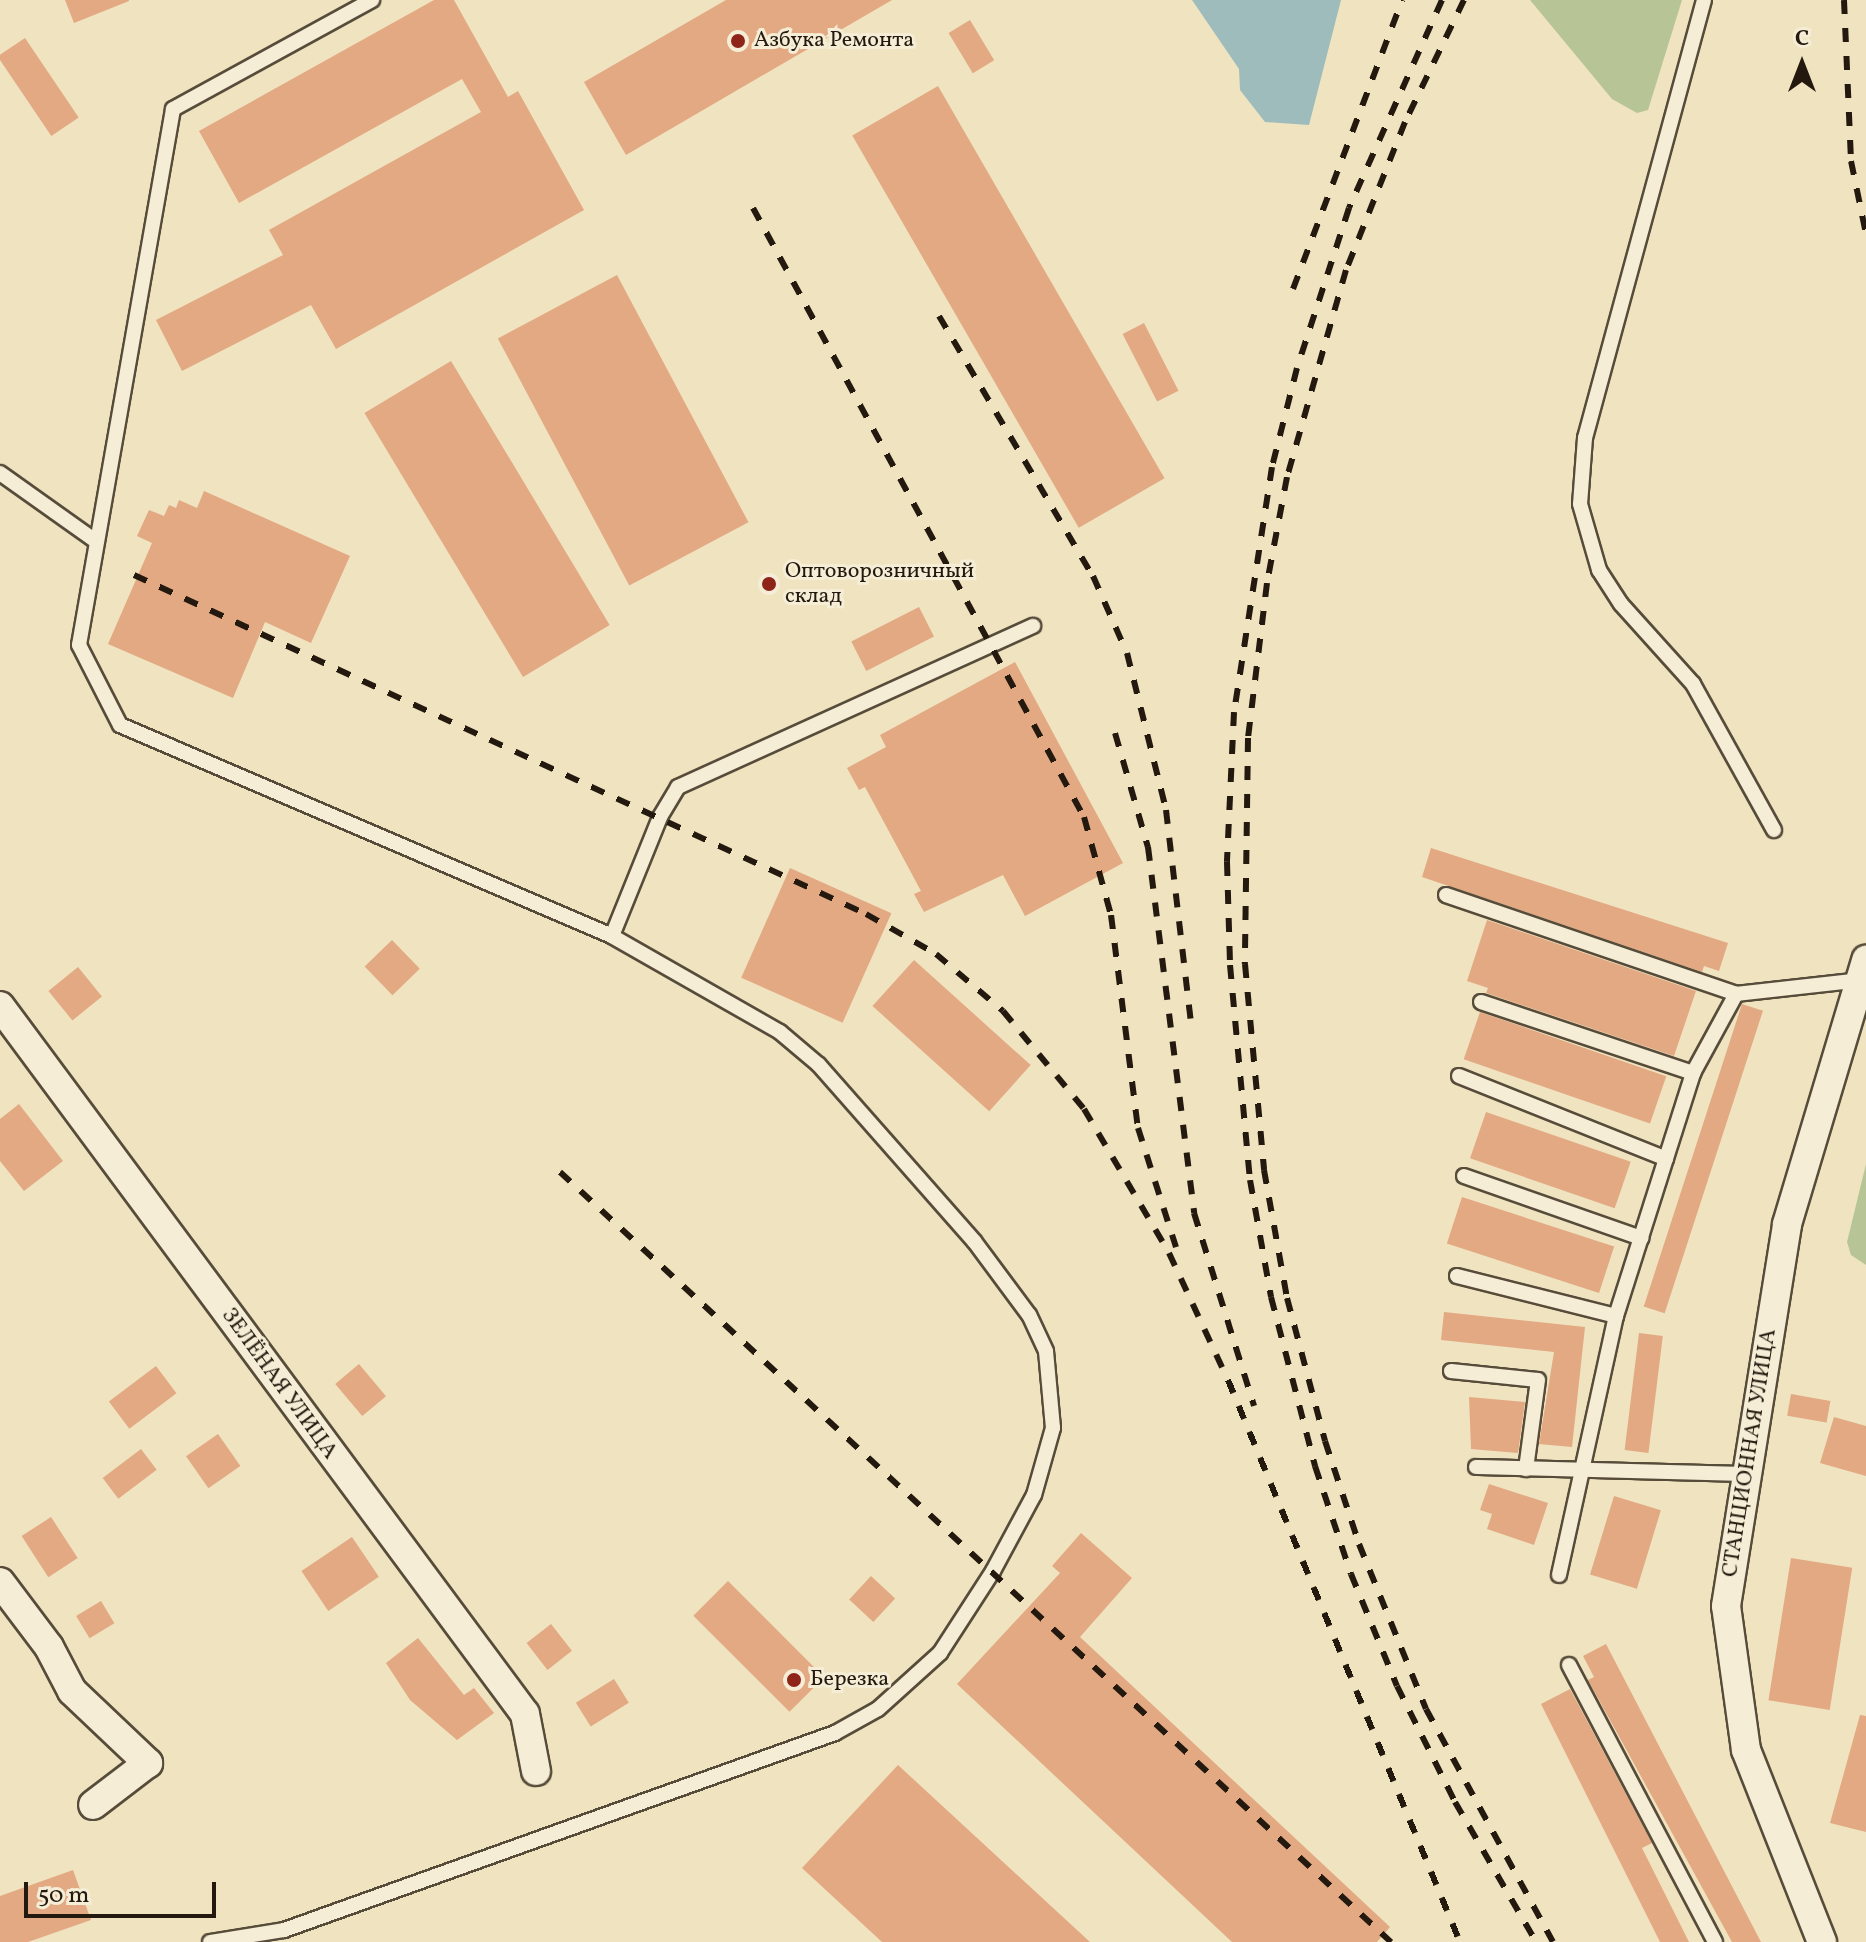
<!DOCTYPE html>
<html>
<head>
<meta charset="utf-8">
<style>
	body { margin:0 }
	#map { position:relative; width:1866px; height:1942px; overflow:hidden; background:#f0e3c0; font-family:Vollkorn,serif }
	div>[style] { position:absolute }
	.green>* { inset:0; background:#b6c496 }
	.water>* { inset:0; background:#9dbcbb }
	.building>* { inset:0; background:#e2a983; transform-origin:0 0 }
	.roads { filter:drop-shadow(2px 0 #574c3a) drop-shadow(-2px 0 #574c3a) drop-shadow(0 2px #574c3a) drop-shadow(0 -2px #574c3a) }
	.service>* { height:14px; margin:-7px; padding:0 7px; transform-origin:7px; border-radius:7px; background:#f5edd6 }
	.minor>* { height:28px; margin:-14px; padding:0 14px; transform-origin:14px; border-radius:14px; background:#f5edd6 }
	.rail>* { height:6px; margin-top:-3px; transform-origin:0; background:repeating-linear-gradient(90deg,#24190e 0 14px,transparent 0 28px) }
	.dots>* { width:22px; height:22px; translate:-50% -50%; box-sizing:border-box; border:4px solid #f5edd6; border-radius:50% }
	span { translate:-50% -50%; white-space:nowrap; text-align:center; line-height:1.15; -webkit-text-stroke:6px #f5edd6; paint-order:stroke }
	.poi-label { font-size:22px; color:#24190e }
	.left { translate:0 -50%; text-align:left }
	.street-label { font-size:22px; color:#24190e }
	.north { position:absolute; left:1762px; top:24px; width:80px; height:80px; -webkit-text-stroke:6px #f5edd6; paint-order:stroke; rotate:0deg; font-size:22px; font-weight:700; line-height:32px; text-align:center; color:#24190e }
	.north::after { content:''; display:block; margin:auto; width:28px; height:36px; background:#24190e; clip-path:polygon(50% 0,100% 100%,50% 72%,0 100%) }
	.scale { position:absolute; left:24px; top:1882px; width:192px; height:36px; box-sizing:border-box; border:4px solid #24190e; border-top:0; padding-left:10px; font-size:24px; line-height:28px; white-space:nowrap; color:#24190e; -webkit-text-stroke:6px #f5edd6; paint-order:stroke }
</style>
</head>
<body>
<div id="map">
	<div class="green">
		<div style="clip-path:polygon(1530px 0,1682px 0,1648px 110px,1637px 113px,1612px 99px)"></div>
		<div style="clip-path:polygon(1866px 1164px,1866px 1265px,1851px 1255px,1847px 1242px)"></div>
	</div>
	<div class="water">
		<div style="clip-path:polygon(1192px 0,1341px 0,1309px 125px,1265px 122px,1240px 90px,1239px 69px)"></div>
	</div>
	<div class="building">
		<div style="clip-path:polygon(65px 0,129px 0,129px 1px,74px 23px)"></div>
		<div style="clip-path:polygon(434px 0,454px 0,508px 97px,518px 91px,584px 210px,336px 349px,311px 305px,182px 371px,156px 320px,283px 255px,269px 230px,481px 112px,462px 79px,239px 203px,199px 131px)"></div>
		<div style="clip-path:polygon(726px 0,892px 0,626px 155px,584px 82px)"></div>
		<div style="left:970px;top:20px;width:47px;height:25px;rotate:59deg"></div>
		<div style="left:25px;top:38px;width:96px;height:33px;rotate:56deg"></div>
		<div style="left:938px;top:86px;width:453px;height:99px;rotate:60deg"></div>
		<div style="left:617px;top:275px;width:280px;height:135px;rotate:62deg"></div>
		<div style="left:1144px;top:323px;width:76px;height:24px;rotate:63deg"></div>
		<div style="left:451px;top:361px;width:308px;height:101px;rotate:59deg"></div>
		<div style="clip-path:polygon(204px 491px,350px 556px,311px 643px,265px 622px,233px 698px,108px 644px,152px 543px,137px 536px,149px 510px,164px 516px,169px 505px,176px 508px,179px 500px,197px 508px)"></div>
		<div style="left:919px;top:607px;width:33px;height:76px;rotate:63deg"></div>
		<div style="clip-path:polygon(1015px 662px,1123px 863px,1025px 916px,1003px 875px,924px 912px,914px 894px,921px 891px,865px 787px,859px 790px,847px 768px,886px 747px,880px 735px)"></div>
		<div style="clip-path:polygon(1431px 848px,1728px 943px,1719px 971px,1704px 966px,1702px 972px,1422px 877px)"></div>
		<div style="left:790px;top:868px;width:111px;height:120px;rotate:24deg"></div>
		<div style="clip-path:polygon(1487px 920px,1696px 991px,1674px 1056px,1486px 993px,1488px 988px,1467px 981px)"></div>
		<div style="left:392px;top:940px;width:40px;height:38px;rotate:46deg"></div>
		<div style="left:914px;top:960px;width:157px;height:62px;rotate:42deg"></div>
		<div style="left:78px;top:967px;width:38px;height:38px;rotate:51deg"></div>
		<div style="left:1742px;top:1004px;width:22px;height:318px;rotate:18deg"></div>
		<div style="left:1480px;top:1012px;width:197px;height:50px;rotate:19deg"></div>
		<div style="clip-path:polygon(19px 1104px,63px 1161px,24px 1191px,0 1161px,0 1119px)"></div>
		<div style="left:1486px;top:1112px;width:153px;height:49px;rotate:19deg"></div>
		<div style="left:1462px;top:1197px;width:160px;height:49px;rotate:18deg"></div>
		<div style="clip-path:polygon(1444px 1312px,1585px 1327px,1572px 1447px,1539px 1444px,1554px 1352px,1441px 1340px)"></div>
		<div style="left:1639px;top:1333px;width:24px;height:118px;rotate:7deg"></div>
		<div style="left:359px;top:1364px;width:42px;height:31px;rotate:50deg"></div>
		<div style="left:156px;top:1366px;width:34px;height:59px;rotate:53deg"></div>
		<div style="left:1791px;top:1394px;width:40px;height:22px;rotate:10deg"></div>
		<div style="clip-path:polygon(1469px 1397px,1525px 1402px,1518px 1453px,1471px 1449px)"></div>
		<div style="clip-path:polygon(1834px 1417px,1866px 1426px,1866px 1476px,1820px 1463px)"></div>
		<div style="left:218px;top:1434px;width:39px;height:39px;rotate:55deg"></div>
		<div style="left:141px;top:1449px;width:26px;height:48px;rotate:53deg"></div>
		<div style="clip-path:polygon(1489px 1484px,1548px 1503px,1534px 1545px,1487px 1529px,1492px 1514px,1480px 1510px)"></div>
		<div style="left:1614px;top:1496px;width:49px;height:82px;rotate:17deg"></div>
		<div style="left:51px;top:1517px;width:49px;height:35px;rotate:57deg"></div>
		<div style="clip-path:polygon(1081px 1533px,1132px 1578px,1080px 1637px,1390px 1927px,1377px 1942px,1232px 1942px,957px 1684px,1060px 1573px,1052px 1566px)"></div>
		<div style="left:352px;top:1537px;width:48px;height:61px;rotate:56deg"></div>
		<div style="left:1791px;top:1558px;width:62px;height:144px;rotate:9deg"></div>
		<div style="left:871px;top:1576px;width:33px;height:32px;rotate:43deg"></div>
		<div style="left:728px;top:1581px;width:136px;height:49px;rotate:45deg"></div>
		<div style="left:101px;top:1601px;width:26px;height:29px;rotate:59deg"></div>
		<div style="left:551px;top:1624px;width:34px;height:31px;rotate:52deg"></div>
		<div style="clip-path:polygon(418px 1638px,464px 1695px,474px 1688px,494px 1713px,457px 1740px,410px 1700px,386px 1663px)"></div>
		<div style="clip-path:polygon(1606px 1644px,1761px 1942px,1732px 1942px,1588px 1680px,1594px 1677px,1583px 1656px)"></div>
		<div style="left:614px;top:1679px;width:28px;height:45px;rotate:58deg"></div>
		<div style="clip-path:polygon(1570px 1689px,1652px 1843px,1642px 1848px,1689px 1942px,1660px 1942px,1541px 1704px)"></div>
		<div style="clip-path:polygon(1860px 1715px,1866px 1716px,1866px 1832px,1830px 1823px)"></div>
		<div style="clip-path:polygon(898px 1765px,1090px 1942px,882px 1942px,802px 1868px)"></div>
		<div style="clip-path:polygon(73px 1870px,91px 1920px,28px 1942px,0 1942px,0 1896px)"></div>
	</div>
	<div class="roads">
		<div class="service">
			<div style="left:1704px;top:0;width:454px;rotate:105.2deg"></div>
			<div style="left:1585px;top:438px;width:66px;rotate:94.3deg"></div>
			<div style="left:1580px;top:504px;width:69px;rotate:73.9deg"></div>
			<div style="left:1599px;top:570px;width:40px;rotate:57.1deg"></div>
			<div style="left:1621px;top:604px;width:108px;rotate:48deg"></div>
			<div style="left:1693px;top:684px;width:167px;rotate:61deg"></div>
			<div style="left:0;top:473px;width:114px;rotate:35.4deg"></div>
			<div style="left:1446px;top:895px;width:306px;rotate:18.8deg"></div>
			<div style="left:612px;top:936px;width:128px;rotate:-68deg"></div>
			<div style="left:660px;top:817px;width:35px;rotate:-59deg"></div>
			<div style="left:678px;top:787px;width:390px;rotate:-24.4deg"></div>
			<div style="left:1481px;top:1002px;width:224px;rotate:18.5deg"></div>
			<div style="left:1459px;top:1076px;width:223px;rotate:21.8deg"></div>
			<div style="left:1464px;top:1176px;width:188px;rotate:19.3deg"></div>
			<div style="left:1457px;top:1276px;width:164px;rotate:14.1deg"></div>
			<div style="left:1451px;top:1371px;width:87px;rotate:5.9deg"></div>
			<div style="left:1538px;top:1380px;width:90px;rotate:97.7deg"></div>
			<div style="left:1476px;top:1467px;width:271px;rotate:1.5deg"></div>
			<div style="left:1559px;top:1575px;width:265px;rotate:-77.6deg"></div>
			<div style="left:1616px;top:1316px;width:255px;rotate:-72.4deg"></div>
			<div style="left:1693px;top:1073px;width:90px;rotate:-61.4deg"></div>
			<div style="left:1736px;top:994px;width:126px;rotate:-6.4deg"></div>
			<div style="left:1569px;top:1665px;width:313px;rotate:62.2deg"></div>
			<div style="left:210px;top:1942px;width:75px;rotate:-9.2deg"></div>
			<div style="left:284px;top:1930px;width:585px;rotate:-19.67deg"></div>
			<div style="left:835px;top:1733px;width:49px;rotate:-29.2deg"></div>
			<div style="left:878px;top:1709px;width:84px;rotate:-42.1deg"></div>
			<div style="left:940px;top:1653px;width:98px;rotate:-57.1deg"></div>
			<div style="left:993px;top:1571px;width:86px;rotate:-61.7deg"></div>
			<div style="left:1034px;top:1495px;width:70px;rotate:-74.2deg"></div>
			<div style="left:1053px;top:1428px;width:77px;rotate:-95.2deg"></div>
			<div style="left:1046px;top:1351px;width:40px;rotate:-115deg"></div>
			<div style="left:1029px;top:1315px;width:92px;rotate:-126.6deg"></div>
			<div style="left:974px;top:1241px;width:235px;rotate:-131.4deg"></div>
			<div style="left:819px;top:1065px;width:51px;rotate:-139.8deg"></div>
			<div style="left:780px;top:1032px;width:193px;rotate:-150.3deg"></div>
			<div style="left:612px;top:936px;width:535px;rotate:-156.79deg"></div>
			<div style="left:120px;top:725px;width:90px;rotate:-117.1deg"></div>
			<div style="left:79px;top:645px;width:544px;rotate:-80.05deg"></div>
			<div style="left:173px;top:109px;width:227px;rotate:-28.7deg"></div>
		</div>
		<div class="minor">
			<div style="left:0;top:1006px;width:881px;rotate:53.44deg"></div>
			<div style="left:525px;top:1714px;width:58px;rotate:79.1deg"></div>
			<div style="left:0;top:1582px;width:81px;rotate:53deg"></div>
			<div style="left:49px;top:1647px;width:50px;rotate:62.4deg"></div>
			<div style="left:72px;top:1691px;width:105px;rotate:43.5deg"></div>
			<div style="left:148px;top:1763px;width:69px;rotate:142.6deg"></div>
			<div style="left:1822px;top:1942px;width:206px;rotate:-111.6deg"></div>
			<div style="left:1746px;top:1750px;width:145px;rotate:-97.9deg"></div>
			<div style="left:1726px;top:1606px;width:387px;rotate:-80.9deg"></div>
			<div style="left:1787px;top:1224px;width:276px;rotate:-73.3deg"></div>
		</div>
	</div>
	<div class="rail">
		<div style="left:1442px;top:0;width:228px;rotate:114.1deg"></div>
		<div style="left:1349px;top:208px;width:168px;rotate:108deg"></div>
		<div style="left:1297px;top:368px;width:102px;rotate:104.2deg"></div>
		<div style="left:1272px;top:467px;width:248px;rotate:98.8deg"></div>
		<div style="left:1234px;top:712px;width:150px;rotate:92.7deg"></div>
		<div style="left:1227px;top:862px;width:103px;rotate:88.3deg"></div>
		<div style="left:1230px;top:965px;width:216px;rotate:84.7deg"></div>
		<div style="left:1250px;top:1180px;width:119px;rotate:79.8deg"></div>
		<div style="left:1271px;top:1297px;width:175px;rotate:75.4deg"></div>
		<div style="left:1315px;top:1466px;width:114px;rotate:71.6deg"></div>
		<div style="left:1351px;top:1574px;width:121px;rotate:67.7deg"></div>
		<div style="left:1397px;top:1686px;width:130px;rotate:63.4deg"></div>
		<div style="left:1455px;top:1802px;width:162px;rotate:59.9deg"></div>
		<div style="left:1464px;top:0;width:136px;rotate:115.8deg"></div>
		<div style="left:1405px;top:122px;width:159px;rotate:111.7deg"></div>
		<div style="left:1346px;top:270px;width:215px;rotate:105.9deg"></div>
		<div style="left:1287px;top:477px;width:108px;rotate:100.7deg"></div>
		<div style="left:1267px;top:583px;width:156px;rotate:97deg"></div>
		<div style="left:1248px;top:738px;width:226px;rotate:90.8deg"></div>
		<div style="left:1245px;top:964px;width:207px;rotate:84.7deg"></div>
		<div style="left:1264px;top:1170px;width:130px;rotate:79.8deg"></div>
		<div style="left:1287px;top:1298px;width:148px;rotate:75.1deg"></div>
		<div style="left:1325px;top:1441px;width:108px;rotate:71.7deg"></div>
		<div style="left:1359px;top:1544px;width:178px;rotate:67.9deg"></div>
		<div style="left:1426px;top:1709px;width:265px;rotate:61.4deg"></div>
		<div style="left:1844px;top:0;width:161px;rotate:87.5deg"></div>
		<div style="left:1851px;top:161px;width:75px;rotate:78.4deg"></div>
		<div style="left:753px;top:208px;width:693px;rotate:61.48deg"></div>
		<div style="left:1084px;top:817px;width:102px;rotate:74.6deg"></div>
		<div style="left:1111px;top:915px;width:215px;rotate:82.8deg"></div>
		<div style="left:1138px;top:1128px;width:125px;rotate:72.3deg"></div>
		<div style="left:1293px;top:289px;width:309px;rotate:-69.3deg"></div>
		<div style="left:939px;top:316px;width:302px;rotate:59.4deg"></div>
		<div style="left:1093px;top:576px;width:84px;rotate:66.2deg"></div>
		<div style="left:1127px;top:653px;width:162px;rotate:76deg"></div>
		<div style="left:1166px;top:810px;width:215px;rotate:83.3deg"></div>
		<div style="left:134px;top:575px;width:807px;rotate:24.85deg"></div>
		<div style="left:866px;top:914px;width:81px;rotate:29.7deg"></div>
		<div style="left:936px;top:954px;width:88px;rotate:40.4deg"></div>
		<div style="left:1003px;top:1011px;width:127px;rotate:50.4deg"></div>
		<div style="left:1084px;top:1109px;width:167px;rotate:59.4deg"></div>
		<div style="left:1169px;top:1253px;width:140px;rotate:65.1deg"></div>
		<div style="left:1228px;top:1380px;width:608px;rotate:67.57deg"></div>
		<div style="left:1115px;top:733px;width:119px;rotate:73.9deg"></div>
		<div style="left:1148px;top:847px;width:369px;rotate:82.8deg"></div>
		<div style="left:1194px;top:1213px;width:202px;rotate:72.7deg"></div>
		<div style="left:560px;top:1172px;width:1133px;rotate:42.82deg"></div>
	</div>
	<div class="dots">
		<div style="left:738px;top:41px;background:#8f2418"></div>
		<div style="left:769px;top:584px;background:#8f2418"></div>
		<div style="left:794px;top:1680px;background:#8f2418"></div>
	</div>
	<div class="poi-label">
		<span class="left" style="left:754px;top:41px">Азбука Ремонта</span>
		<span class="left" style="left:785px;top:584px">Оптоворозничный<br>склад</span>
		<span class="left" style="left:810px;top:1680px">Березка</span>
	</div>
	<div class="street-label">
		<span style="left:279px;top:1384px;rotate:54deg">ЗЕЛЁНАЯ УЛИЦА</span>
		<span style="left:1750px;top:1453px;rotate:-81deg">СТАНЦИОННАЯ УЛИЦА</span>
	</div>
	<div class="north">С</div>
	<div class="scale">50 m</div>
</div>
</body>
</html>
